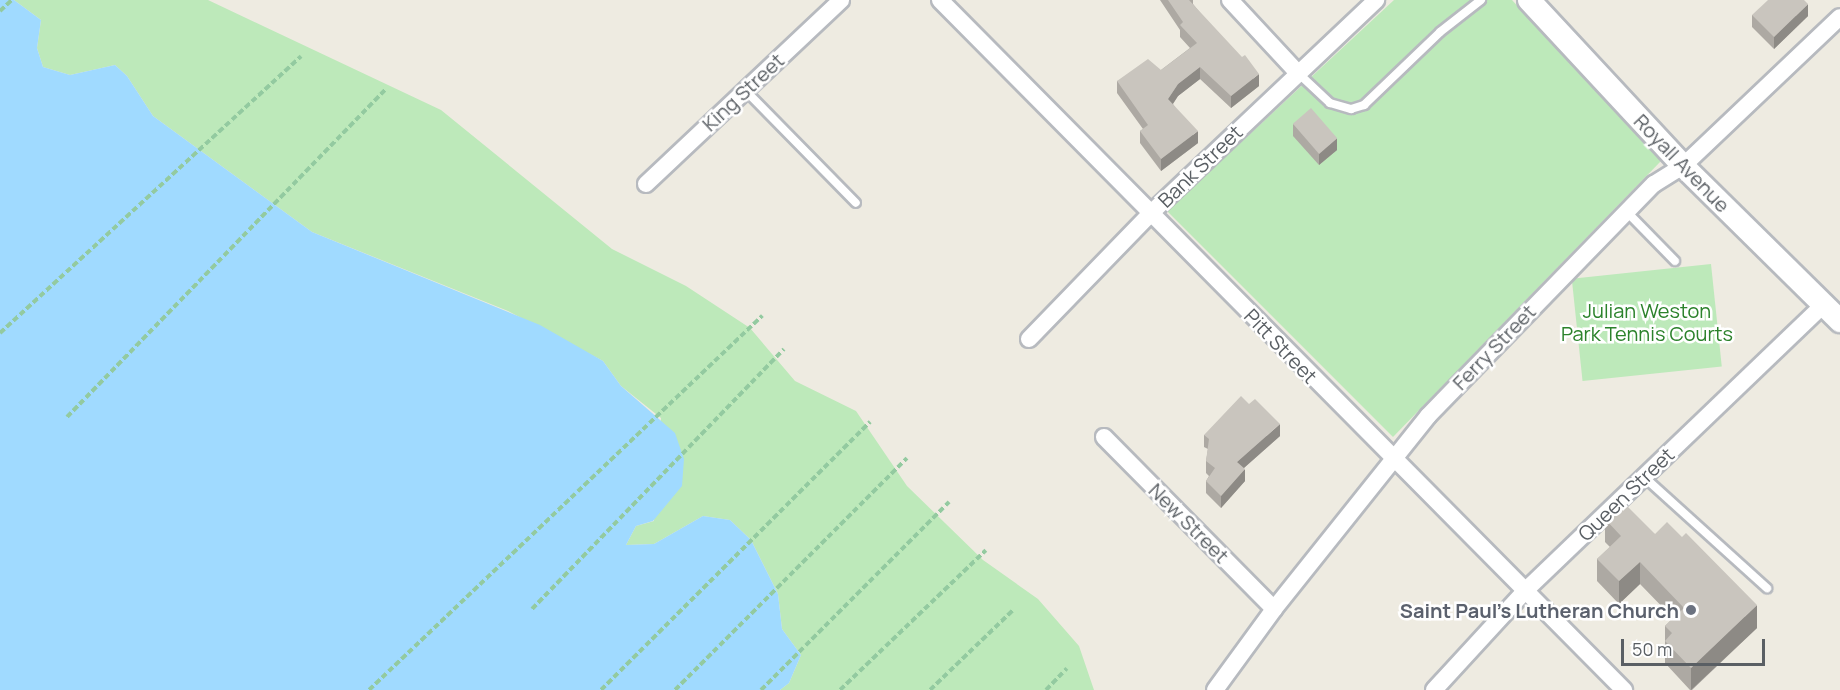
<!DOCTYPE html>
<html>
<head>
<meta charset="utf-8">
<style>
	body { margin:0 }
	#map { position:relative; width:1840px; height:690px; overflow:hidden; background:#eeebe1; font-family:Manrope,sans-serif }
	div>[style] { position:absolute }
	.green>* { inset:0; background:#bde9ba; transform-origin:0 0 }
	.water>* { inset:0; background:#a0daff }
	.path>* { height:4px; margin-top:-2px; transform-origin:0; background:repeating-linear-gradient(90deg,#93caa0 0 6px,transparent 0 9px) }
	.roads { filter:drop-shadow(2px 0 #b7babf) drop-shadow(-2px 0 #b7babf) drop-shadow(0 2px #b7babf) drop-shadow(0 -2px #b7babf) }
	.lane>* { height:8px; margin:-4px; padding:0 4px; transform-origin:4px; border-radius:4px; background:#fff }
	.street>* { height:16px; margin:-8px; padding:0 8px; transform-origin:8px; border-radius:8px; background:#fff }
	.secondary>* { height:22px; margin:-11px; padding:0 11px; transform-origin:11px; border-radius:11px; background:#fff }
	.wall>* { inset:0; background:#ada9a3 }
	.shaded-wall>* { inset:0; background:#8d8a85 }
	.building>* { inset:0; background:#c9c5be; transform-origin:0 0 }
	.dots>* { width:16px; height:16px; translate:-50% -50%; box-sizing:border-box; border:3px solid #fff; border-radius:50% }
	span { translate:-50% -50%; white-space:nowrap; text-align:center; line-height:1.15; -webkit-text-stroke:5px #fff; paint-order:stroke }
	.street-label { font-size:20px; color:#5a5f64 }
	.park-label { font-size:20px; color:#2b822b }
	.worship-label { font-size:20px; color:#5b616d; font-weight:700 }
	.right { translate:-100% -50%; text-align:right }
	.scale { position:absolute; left:1621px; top:639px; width:144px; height:27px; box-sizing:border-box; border:3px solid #5a5f64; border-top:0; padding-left:8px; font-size:18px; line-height:21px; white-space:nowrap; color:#5a5f64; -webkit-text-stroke:4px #fff; paint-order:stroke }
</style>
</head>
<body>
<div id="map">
	<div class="green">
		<div style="clip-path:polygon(14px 0,208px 0,441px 110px,612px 249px,686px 286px,750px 328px,795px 381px,856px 411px,907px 486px,983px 560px,1038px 599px,1079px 646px,1094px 690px,780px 690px,789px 683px,801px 655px,782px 629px,778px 594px,751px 540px,730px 520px,703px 516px,654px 544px,626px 545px,636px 526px,654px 521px,661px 418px,621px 386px,603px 361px,508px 311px,312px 232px,153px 116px,127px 76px,115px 65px,70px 75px,43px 67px,37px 48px,41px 20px)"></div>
		<div style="clip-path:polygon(1394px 0,1512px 0,1661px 161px,1393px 437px,1167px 211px)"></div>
		<div style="left:1711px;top:264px;width:103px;height:140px;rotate:84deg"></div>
	</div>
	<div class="water">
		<div style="clip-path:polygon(0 0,14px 0,41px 20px,37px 48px,43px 67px,70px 75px,115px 65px,127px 76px,153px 116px,312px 232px,540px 325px,603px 361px,621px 386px,675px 433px,684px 459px,682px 486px,653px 521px,636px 526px,626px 545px,654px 544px,703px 516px,730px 520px,751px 540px,778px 594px,782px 629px,801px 655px,789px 683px,780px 690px,0 690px)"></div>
	</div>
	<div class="path">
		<div style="left:0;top:11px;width:16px;rotate:-43deg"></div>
		<div style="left:0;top:333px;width:409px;rotate:-42.6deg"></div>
		<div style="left:67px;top:417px;width:459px;rotate:-45.8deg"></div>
		<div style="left:532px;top:609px;width:362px;rotate:-45.9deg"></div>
		<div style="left:369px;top:690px;width:543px;rotate:-43.58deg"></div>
		<div style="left:601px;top:690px;width:380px;rotate:-44.9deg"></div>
		<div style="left:675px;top:690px;width:328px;rotate:-45deg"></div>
		<div style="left:761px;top:690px;width:266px;rotate:-45deg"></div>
		<div style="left:840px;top:690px;width:202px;rotate:-43.8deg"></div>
		<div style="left:930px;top:690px;width:115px;rotate:-43.9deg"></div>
		<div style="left:1046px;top:690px;width:30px;rotate:-46deg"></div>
	</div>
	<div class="roads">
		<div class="lane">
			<div style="left:1298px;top:73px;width:44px;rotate:43.2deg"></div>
			<div style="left:1330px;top:103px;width:22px;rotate:16deg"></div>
			<div style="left:1351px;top:109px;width:14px;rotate:-17deg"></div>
			<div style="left:1364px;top:105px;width:105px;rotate:-43.8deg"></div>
			<div style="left:1440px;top:32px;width:52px;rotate:-38deg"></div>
			<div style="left:745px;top:90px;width:158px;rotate:45.5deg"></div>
			<div style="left:1626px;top:211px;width:70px;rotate:45.6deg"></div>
			<div style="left:1644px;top:477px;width:166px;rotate:42.1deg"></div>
		</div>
		<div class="street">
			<div style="left:940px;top:0;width:972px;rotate:45.25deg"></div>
			<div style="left:1230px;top:0;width:98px;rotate:47.1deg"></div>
			<div style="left:646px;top:184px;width:268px;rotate:-43.3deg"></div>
			<div style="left:1029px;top:339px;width:175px;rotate:-45.9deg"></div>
			<div style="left:1151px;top:213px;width:310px;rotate:-43.4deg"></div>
			<div style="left:1104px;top:437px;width:242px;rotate:45.3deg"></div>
			<div style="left:1215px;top:690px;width:100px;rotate:-53.9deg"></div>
			<div style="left:1274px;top:609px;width:247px;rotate:-51.4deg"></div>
			<div style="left:1428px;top:416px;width:324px;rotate:-45.8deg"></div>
			<div style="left:1654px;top:184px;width:34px;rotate:-32deg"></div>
			<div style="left:1683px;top:166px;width:216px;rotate:-43.5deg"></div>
			<div style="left:1434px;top:690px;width:137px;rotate:-47.4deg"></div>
			<div style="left:1527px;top:589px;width:410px;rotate:-43.8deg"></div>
		</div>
		<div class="secondary">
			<div style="left:1529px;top:0;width:226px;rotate:47.1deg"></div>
			<div style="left:1683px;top:166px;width:221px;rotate:44.6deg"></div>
		</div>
	</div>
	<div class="wall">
		<div style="clip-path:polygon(1160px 0,1193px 0,1193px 4px,1259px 86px,1231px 108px,1200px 79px,1178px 96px,1173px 104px,1198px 143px,1161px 171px,1140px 143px,1140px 131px,1143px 129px,1117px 93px,1117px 81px,1161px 70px,1190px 48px,1180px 37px,1180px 30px)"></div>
		<div style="clip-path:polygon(1752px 15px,1808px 16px,1774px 49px,1752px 27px)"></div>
		<div style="clip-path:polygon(1293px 124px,1337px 150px,1319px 165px,1293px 136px)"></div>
		<div style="clip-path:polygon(1204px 435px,1280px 436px,1244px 468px,1245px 481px,1221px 508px,1206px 493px,1206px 481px,1209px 476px,1206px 473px,1206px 461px,1208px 449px,1204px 447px)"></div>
		<div style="clip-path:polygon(1605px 519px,1655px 534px,1757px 628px,1692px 690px,1690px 690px,1665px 663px,1665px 626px,1673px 618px,1640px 584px,1619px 604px,1597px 581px,1597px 559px,1610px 547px,1605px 542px)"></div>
	</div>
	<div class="shaded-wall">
		<div style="clip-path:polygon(1808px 4px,1808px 16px,1774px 49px,1774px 37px)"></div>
		<div style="clip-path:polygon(1200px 67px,1200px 79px,1178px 96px,1168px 111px,1168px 99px,1178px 84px)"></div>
		<div style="clip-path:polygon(1259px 74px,1259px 86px,1231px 108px,1231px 96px)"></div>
		<div style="clip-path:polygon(1198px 131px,1198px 143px,1161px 171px,1161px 159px)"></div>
		<div style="clip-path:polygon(1337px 138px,1337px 150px,1319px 165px,1319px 153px)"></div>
		<div style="clip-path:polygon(1280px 424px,1280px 436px,1237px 474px,1237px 462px)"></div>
		<div style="clip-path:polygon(1245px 469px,1245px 481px,1221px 508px,1221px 496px)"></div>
		<div style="clip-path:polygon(1640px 562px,1640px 584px,1619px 604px,1619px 581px)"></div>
		<div style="clip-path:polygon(1757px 605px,1757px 628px,1691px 690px,1691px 668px)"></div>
	</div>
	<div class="building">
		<div style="clip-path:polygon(1168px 0,1189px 0,1242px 57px,1245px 55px,1259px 74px,1231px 96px,1200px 67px,1178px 84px,1168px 99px,1198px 131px,1161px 159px,1140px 131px,1148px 125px,1117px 81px,1148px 59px,1161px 70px,1197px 43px,1180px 25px,1183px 22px)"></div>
		<div style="clip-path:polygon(1768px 0,1804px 0,1808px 4px,1774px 37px,1752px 15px)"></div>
		<div style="left:1311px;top:108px;width:40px;height:24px;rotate:49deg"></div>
		<div style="clip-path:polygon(1241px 396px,1249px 404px,1255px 399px,1280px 424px,1237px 462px,1245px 469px,1221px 496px,1206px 481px,1215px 468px,1206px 461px,1209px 439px,1204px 435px)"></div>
		<div style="clip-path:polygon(1623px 502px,1655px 534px,1667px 522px,1682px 537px,1686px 533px,1757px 605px,1691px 668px,1665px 641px,1672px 633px,1665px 626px,1684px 608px,1640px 562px,1619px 581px,1597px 559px,1621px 536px,1605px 519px)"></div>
	</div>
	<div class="dots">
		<div style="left:1691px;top:610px;background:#6b7280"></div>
	</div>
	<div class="street-label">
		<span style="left:743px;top:92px;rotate:-43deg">King Street</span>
		<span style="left:1682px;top:163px;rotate:46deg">Royall Avenue</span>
		<span style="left:1200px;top:166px;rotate:-44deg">Bank Street</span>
		<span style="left:1281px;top:346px;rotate:46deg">Pitt Street</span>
		<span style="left:1494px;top:347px;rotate:-46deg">Ferry Street</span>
		<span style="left:1626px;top:494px;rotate:-44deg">Queen Street</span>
		<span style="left:1189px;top:523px;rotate:45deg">New Street</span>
	</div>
	<div class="park-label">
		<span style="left:1647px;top:322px">Julian Weston<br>Park Tennis Courts</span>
	</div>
	<div class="worship-label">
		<span class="right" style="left:1679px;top:610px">Saint Paul's Lutheran Church</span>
	</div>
	<div class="scale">50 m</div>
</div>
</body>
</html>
